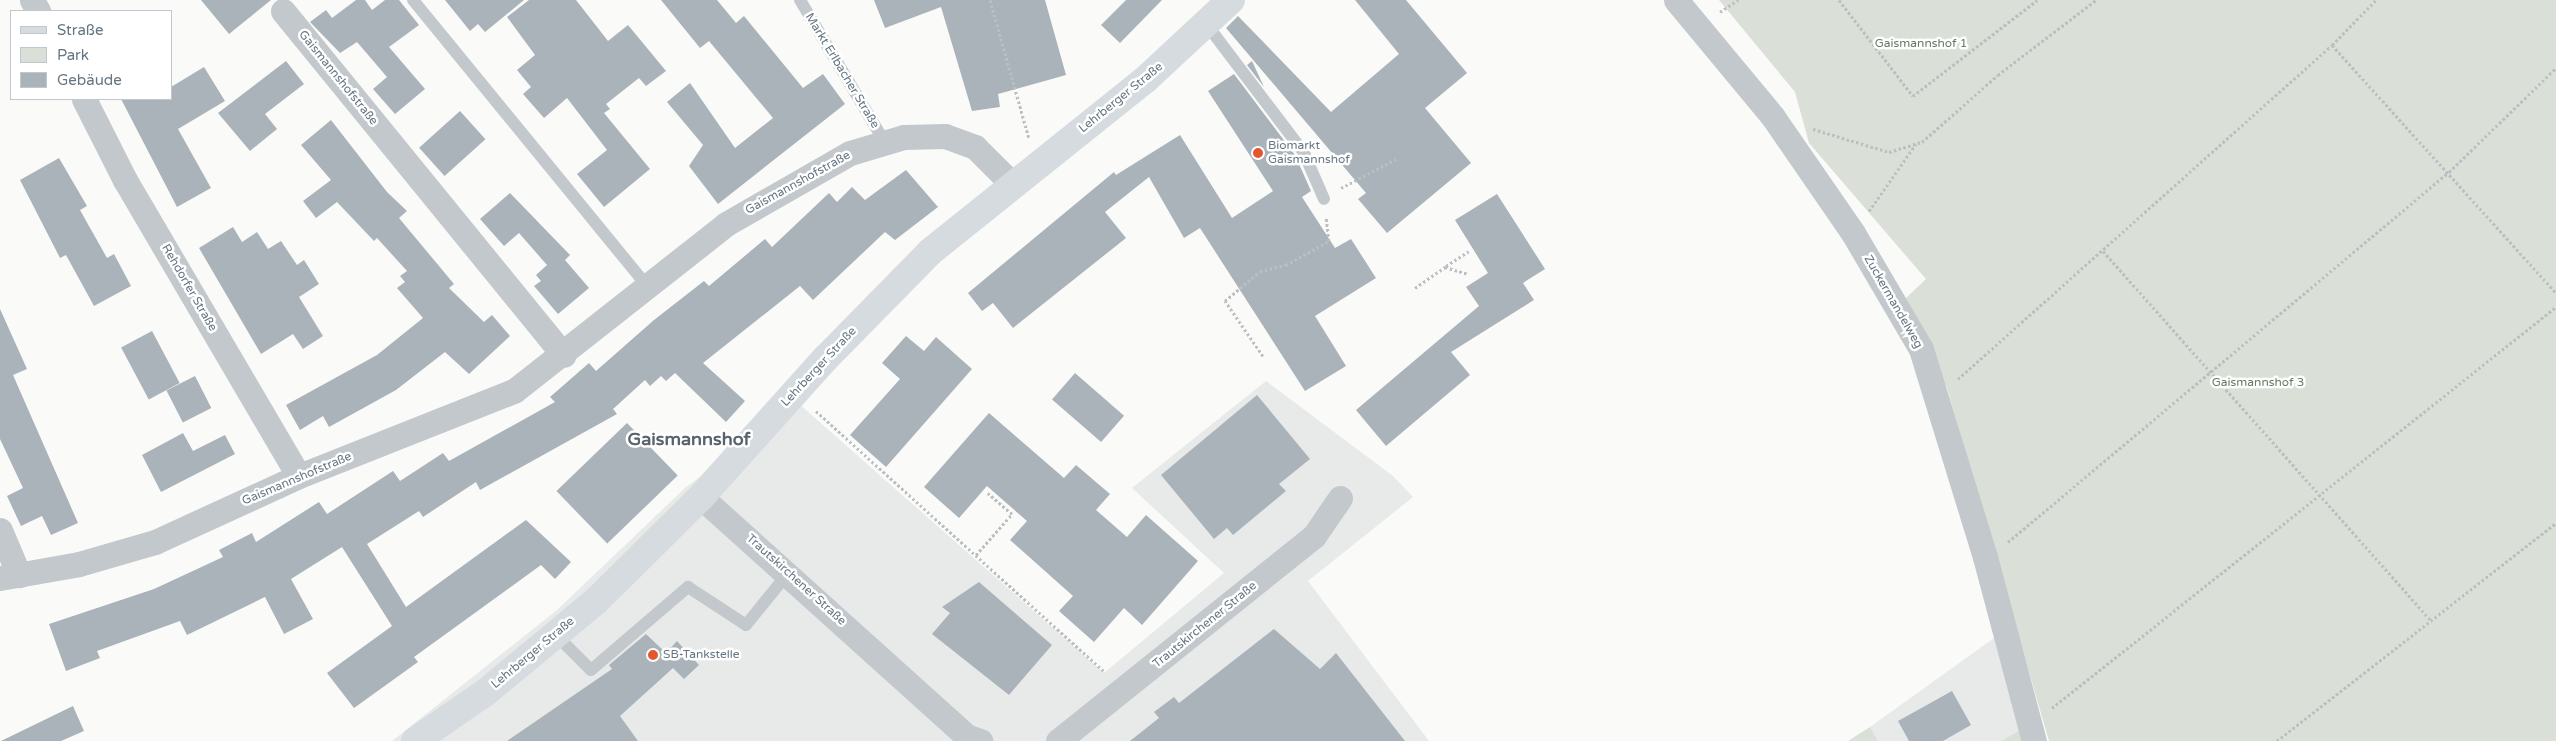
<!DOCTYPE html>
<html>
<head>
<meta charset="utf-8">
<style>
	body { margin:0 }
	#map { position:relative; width:2556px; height:741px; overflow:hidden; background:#fafaf8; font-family:"Varela Round",sans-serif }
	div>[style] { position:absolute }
	.built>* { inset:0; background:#e8e9e9 }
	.green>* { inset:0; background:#dadfd7 }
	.building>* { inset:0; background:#aab3b9; transform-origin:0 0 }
	.path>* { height:3px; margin-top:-1.5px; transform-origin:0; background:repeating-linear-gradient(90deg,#bbbfc2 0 2.5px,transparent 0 5px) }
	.lane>* { height:12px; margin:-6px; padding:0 6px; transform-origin:6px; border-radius:6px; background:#c3c8cc }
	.street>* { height:25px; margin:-12.5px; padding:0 12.5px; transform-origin:12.5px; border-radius:12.5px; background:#c3c8cc }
	.secondary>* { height:28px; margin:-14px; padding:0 14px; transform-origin:14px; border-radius:14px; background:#d6dbdf }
	.dots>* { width:14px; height:14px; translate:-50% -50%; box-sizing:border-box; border:2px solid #fff; border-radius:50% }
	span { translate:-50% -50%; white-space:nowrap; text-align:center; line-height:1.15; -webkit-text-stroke:5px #fff; paint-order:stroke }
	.park-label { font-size:12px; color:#687a64 }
	.street-label { font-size:12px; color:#657683 }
	.poi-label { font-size:12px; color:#657683 }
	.left { translate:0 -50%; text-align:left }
	.district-label { font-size:18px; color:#57646e; font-weight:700 }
	.legend { position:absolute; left:10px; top:10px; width:162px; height:90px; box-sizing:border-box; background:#fff; border:1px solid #c1c8cd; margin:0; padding:6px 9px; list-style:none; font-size:15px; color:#657683 }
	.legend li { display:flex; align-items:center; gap:10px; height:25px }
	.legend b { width:25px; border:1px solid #c1c8cd }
</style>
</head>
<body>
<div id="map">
	<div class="built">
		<div style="clip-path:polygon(1266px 381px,1393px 476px,1413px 497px,1308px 581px,1429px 741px,392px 741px,557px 610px,685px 488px,798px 403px,1104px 673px,1224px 573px,1132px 488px)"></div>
		<div style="clip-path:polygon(1994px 638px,2020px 730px,2001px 741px,1878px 741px,1870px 727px)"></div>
	</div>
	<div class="green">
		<div style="clip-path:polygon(1719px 0,2556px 0,2556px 741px,2049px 741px,1947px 388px,1906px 298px,1926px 279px,1809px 143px,1795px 92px)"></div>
		<div style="clip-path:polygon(1870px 727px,1878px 741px,1848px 741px)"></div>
		<div style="clip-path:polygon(2020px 730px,2023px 741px,2001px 741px)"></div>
	</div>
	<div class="building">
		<div style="clip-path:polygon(201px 0,271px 0,229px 34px)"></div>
		<div style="clip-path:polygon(356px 0,365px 0,372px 10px,385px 0,399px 0,419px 25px,389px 47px,425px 89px,395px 114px,373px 89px,387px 77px,357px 42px,340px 53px,310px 22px,326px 10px,332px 18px)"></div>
		<div style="clip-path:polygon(445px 0,524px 0,485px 32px,478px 24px,470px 31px)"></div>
		<div style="clip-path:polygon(529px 0,576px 0,608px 41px,628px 25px,666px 71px,646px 86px,639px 78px,606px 104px,610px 109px,604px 113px,650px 169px,604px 207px,577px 174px,607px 150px,567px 98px,544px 118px,523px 94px,531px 87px,517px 70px,535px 55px,507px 17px)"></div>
		<div style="clip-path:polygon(661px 0,717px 0,736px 23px,744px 16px,803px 88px,823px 74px,845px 104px,718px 204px,689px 166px,703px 145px,667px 102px,690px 83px,735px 148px,773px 118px,709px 41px,700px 48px)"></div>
		<div style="clip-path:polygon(874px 0,1045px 0,1066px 75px,998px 94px,1000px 107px,972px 111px,941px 7px,885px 28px)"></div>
		<div style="clip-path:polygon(1126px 0,1162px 0,1120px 43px,1101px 25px)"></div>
		<div style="clip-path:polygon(1355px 0,1406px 0,1467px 73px,1425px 108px,1471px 163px,1387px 233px,1358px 199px,1366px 193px,1226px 28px,1238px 16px,1331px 112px,1399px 54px)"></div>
		<div style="clip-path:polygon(286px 61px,304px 84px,265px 114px,277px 129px,250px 151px,218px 113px)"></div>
		<div style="clip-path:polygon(1252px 61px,1264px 87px,1247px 65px)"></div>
		<div style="clip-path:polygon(204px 67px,225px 101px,178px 129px,211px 188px,177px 207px,121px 99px,171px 99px,171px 87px)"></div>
		<div style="clip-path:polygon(1234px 74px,1295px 155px,1311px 191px,1302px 197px,1335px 248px,1351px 239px,1376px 278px,1315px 316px,1346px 366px,1305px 391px,1200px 228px,1184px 238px,1149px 177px,1105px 212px,1126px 238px,1013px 328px,993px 303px,982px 311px,968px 293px,1114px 172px,1116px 175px,1180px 135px,1232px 218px,1273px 191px,1208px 91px)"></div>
		<div style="left:460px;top:111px;width:38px;height:55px;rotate:48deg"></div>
		<div style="clip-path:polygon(331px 120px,387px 192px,407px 211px,399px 218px,454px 284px,449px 288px,484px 322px,492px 315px,510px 336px,469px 374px,445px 352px,396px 390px,329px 427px,323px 416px,300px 430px,286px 405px,377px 355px,423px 318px,397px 288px,405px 282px,400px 276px,407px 271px,377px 238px,374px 241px,337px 202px,316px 218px,303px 201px,331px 180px,301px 145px)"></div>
		<div style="clip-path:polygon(59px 158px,87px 206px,80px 210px,107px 258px,114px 254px,131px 286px,94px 306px,66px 255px,60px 258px,20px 180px)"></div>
		<div style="clip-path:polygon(906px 170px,938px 207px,895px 240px,885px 232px,813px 300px,800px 286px,703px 363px,745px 401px,726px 422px,675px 373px,666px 381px,661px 376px,650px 386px,645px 380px,613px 409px,617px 414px,480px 490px,476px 482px,423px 517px,419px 511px,367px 544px,406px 607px,526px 520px,571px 562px,555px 579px,541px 565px,414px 657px,418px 662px,354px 708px,327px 673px,392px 626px,342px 547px,291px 579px,313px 619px,284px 634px,265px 597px,187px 635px,180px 621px,97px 651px,100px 658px,66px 671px,49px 624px,154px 589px,223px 557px,219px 550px,252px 533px,256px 542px,319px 502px,327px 514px,393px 471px,400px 481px,443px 453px,449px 461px,555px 402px,550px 397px,589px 363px,596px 371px,654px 320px,704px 281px,709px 286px,765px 239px,772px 247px,829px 193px,837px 202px,852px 187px,865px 200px)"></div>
		<div style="clip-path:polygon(510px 193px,570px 255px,565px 260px,589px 288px,558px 314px,534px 286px,541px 281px,536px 275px,547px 265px,519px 233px,504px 246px,480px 219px)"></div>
		<div style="clip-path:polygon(1497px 194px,1545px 269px,1523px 283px,1534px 300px,1451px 352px,1470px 375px,1386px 446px,1356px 410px,1479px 306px,1466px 287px,1488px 273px,1455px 220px)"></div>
		<div style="clip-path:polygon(233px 227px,242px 242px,257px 232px,268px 249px,281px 241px,297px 265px,304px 260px,319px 284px,299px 297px,323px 336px,303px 349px,293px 334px,261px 354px,199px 248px)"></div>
		<div style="clip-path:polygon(0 309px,27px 369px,13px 375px,78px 523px,51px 535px,42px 516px,21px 526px,7px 496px,23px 488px,0 439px)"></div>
		<div style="left:152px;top:331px;width:59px;height:35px;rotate:62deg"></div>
		<div style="clip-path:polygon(906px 336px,924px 351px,936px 337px,972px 369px,886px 467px,850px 435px,900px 379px,882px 363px)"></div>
		<div style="left:1075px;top:373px;width:65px;height:35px;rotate:41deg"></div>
		<div style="left:195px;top:376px;width:36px;height:32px;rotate:63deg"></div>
		<div style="clip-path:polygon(1257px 395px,1310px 459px,1279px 484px,1286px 491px,1233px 535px,1227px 528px,1214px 539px,1161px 475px)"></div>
		<div style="clip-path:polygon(989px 413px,1064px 478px,1076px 465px,1110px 494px,1096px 510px,1127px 537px,1146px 515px,1198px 561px,1142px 625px,1124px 608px,1094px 642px,1059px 611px,1073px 596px,1010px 540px,1027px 521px,987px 486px,959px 518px,924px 487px)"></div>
		<div style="left:627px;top:423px;width:73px;height:98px;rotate:46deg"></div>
		<div style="clip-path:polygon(183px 433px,193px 451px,225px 435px,235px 454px,161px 492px,142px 455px)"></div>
		<div style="clip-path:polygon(979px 582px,1052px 645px,1009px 695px,932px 634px,950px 613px,942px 607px)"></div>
		<div style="clip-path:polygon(1274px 629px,1320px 669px,1336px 653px,1405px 741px,1130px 741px,1159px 718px,1154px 712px,1174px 697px,1179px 703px)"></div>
		<div style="clip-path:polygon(646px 634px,666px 653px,677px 641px,699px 665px,684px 679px,673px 668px,620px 716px,638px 741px,507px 741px,612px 669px,609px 665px)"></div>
		<div style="clip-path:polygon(1952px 691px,1971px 725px,1943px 741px,1909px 741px,1898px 721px)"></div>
		<div style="clip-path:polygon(73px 706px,84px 731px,61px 741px,1px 741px)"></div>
	</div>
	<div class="path">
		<div style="left:990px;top:0;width:144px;rotate:74.3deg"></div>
		<div style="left:1839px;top:0;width:121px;rotate:52.4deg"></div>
		<div style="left:1913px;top:96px;width:157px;rotate:-37.7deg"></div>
		<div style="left:1720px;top:12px;width:22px;rotate:-34deg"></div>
		<div style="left:2332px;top:45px;width:334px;rotate:47.9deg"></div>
		<div style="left:1813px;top:129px;width:79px;rotate:16.8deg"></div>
		<div style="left:1889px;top:152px;width:34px;rotate:-17deg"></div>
		<div style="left:1922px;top:142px;width:101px;rotate:-41.4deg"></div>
		<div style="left:1998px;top:75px;width:123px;rotate:-37.4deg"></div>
		<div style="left:1341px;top:188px;width:62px;rotate:-27.8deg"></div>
		<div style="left:1869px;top:211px;width:82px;rotate:-55deg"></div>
		<div style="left:2103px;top:251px;width:495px;rotate:48.4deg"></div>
		<div style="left:1446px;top:266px;width:27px;rotate:-33deg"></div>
		<div style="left:1415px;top:288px;width:37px;rotate:-35deg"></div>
		<div style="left:1445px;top:267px;width:24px;rotate:17deg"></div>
		<div style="left:1263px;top:356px;width:67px;rotate:-124.6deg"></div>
		<div style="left:1225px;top:301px;width:46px;rotate:-40.6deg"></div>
		<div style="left:1260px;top:271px;width:27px;rotate:-13deg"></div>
		<div style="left:1286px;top:265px;width:49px;rotate:-29.2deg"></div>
		<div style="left:1329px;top:241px;width:24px;rotate:-97deg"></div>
		<div style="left:1958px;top:379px;width:501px;rotate:-41.77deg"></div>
		<div style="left:2332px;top:45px;width:63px;rotate:-45.6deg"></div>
		<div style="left:816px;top:411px;width:388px;rotate:42.1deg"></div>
		<div style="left:2008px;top:542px;width:576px;rotate:-40deg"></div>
		<div style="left:2449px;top:172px;width:149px;rotate:-44.2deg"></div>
		<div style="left:976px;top:555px;width:55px;rotate:-48.7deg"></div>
		<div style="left:1012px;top:514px;width:32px;rotate:-139deg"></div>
		<div style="left:2052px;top:708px;width:644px;rotate:-38.51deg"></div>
		<div style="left:2277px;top:741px;width:354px;rotate:-38deg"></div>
	</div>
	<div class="lane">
		<div style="left:413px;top:0;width:370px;rotate:50.7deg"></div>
		<div style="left:800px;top:0;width:164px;rotate:59.2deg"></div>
		<div style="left:1207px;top:25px;width:161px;rotate:52.8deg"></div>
		<div style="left:1304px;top:153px;width:50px;rotate:66.5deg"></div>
		<div style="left:556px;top:635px;width:49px;rotate:45deg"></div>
		<div style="left:591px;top:670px;width:128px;rotate:-40.6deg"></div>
		<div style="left:688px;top:587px;width:69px;rotate:33.2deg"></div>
		<div style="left:746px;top:625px;width:68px;rotate:-50.9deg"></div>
	</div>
	<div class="street">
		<div style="left:32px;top:0;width:13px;rotate:61deg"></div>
		<div style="left:1676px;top:0;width:152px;rotate:50.3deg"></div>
		<div style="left:1773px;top:117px;width:141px;rotate:55.4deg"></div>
		<div style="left:1853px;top:233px;width:134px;rotate:59.6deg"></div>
		<div style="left:1921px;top:349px;width:218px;rotate:72.9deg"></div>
		<div style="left:1985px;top:557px;width:190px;rotate:75.1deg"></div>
		<div style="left:283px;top:11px;width:444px;rotate:50.8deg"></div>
		<div style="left:84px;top:99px;width:91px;rotate:63.2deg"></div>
		<div style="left:125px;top:180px;width:343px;rotate:59.6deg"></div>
		<div style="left:701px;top:497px;width:359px;rotate:42deg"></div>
		<div style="left:968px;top:737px;width:13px;rotate:18deg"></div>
		<div style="left:0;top:530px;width:49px;rotate:67.1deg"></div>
		<div style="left:0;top:578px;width:80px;rotate:-10deg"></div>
		<div style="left:79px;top:564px;width:79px;rotate:-16.1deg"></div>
		<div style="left:155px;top:542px;width:158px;rotate:-24.6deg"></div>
		<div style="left:299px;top:476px;width:231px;rotate:-21.6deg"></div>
		<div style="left:514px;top:391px;width:270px;rotate:-38.2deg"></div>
		<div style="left:726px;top:224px;width:143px;rotate:-29.8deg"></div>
		<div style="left:850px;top:153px;width:56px;rotate:-16.5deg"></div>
		<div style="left:904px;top:137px;width:41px;rotate:-1.4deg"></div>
		<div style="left:945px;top:136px;width:32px;rotate:20deg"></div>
		<div style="left:975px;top:147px;width:52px;rotate:45deg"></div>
		<div style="left:1058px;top:741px;width:328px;rotate:-38.7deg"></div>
		<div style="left:1314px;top:536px;width:46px;rotate:-55.6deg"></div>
	</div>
	<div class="secondary">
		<div style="left:415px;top:741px;width:86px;rotate:-34.6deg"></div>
		<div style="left:486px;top:692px;width:143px;rotate:-39.6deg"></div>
		<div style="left:596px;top:601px;width:148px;rotate:-44.7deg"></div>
		<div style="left:701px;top:497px;width:186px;rotate:-48.1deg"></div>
		<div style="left:825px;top:359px;width:150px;rotate:-45.5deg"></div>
		<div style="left:930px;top:252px;width:277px;rotate:-38.7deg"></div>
		<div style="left:1146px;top:79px;width:116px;rotate:-42.9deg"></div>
	</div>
	<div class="dots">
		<div style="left:1258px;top:153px;background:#e4572e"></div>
		<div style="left:653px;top:655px;background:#e4572e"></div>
	</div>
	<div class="park-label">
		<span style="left:1921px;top:44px">Gaismannshof 1</span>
		<span style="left:2258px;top:383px">Gaismannshof 3</span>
	</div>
	<div class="street-label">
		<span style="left:842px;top:71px;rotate:59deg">Markt Erlbacher Straße</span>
		<span style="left:338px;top:78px;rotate:51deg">Gaismannshofstraße</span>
		<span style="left:1121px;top:98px;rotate:-39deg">Lehrberger Straße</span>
		<span style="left:798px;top:183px;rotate:-29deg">Gaismannshofstraße</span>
		<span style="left:189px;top:288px;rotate:60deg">Rehdorfer Straße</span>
		<span style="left:1893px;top:302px;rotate:60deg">Zuckermandelweg</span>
		<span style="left:819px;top:367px;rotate:-47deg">Lehrberger Straße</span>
		<span style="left:297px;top:479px;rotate:-23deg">Gaismannshofstraße</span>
		<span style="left:796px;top:580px;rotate:42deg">Trautskirchener Straße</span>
		<span style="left:1205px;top:625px;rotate:-39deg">Trautskirchener Straße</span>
		<span style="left:533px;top:653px;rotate:-40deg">Lehrberger Straße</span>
	</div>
	<div class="poi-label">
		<span class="left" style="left:1268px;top:153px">Biomarkt<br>Gaismannshof</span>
		<span class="left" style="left:663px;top:655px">SB-Tankstelle</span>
	</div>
	<div class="district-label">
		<span style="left:689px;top:439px">Gaismannshof</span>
	</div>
	<ul class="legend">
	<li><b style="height:6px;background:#d6dbdf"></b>Straße</li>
	<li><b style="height:14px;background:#dadfd7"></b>Park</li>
	<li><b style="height:14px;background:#aab3b9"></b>Gebäude</li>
	</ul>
</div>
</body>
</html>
